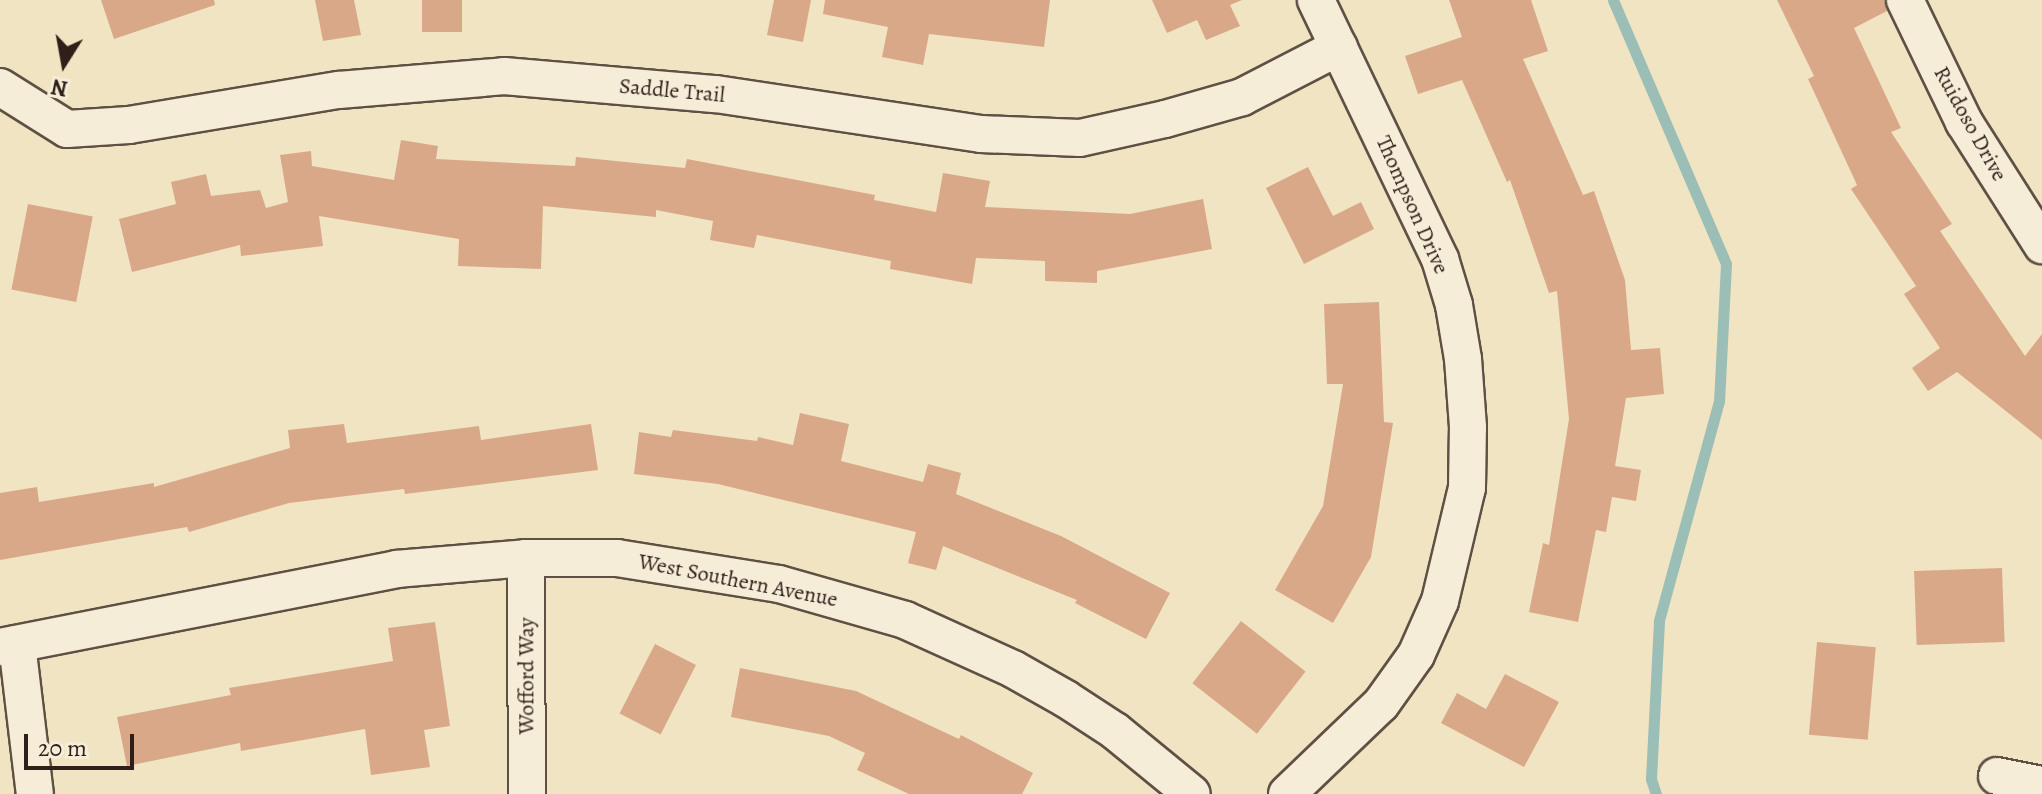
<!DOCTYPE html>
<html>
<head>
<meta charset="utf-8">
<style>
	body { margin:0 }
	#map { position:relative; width:2042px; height:794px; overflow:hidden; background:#f1e4c3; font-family:Alegreya,serif }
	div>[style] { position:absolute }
	.stream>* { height:11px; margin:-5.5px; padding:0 5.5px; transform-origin:5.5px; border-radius:5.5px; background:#9bbeb6 }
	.building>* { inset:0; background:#d9a889; transform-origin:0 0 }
	.roads { filter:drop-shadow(2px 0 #5f5044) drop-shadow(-2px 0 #5f5044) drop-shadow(0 2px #5f5044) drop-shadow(0 -2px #5f5044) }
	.minor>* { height:36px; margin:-18px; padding:0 18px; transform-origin:18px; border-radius:18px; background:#f6edd8 }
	span { translate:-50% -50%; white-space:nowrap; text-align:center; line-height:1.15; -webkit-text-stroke:6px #f6edd8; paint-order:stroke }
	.street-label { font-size:22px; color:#2e1f19 }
	.north { position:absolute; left:24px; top:24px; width:80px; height:80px; -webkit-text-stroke:6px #f6edd8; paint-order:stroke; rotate:191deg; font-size:22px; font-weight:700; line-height:32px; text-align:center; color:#2e1f19 }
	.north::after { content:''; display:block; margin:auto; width:28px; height:36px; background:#2e1f19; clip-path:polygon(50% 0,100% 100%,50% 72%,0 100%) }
	.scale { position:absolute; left:24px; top:734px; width:110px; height:36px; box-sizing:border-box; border:4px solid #2e1f19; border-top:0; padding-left:10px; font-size:24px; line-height:28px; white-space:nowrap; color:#2e1f19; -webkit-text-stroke:6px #f6edd8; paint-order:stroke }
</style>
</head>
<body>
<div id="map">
	<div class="stream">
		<div style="left:1613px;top:0;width:287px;rotate:66.8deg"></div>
		<div style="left:1726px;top:264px;width:137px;rotate:92.9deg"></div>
		<div style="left:1719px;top:401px;width:228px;rotate:105.3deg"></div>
		<div style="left:1659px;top:621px;width:158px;rotate:92.9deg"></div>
		<div style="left:1651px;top:779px;width:16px;rotate:72deg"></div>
	</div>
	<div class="building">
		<div style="clip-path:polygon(101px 0,214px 0,215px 5px,114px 39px)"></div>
		<div style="clip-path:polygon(315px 0,354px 0,361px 35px,323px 41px)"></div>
		<div style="left:422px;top:0;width:40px;height:32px"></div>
		<div style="clip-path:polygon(774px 0,811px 0,803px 42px,767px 35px)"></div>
		<div style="clip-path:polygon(825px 0,1050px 0,1044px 47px,929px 34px,923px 65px,882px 57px,888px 27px,823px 14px)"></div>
		<div style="clip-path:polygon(1152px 0,1242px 0,1230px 5px,1240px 26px,1206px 40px,1197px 20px,1167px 33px)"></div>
		<div style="clip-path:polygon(1449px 0,1531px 0,1548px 51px,1523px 59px,1583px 195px,1594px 191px,1625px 280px,1631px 350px,1660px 348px,1664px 394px,1626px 398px,1615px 466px,1641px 470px,1636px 501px,1612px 497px,1606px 532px,1596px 530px,1578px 622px,1529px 612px,1543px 543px,1549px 545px,1569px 419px,1557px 291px,1549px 293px,1510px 180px,1507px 182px,1462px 80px,1418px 94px,1405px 56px,1462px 37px)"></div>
		<div style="clip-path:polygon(1777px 0,1884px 0,1887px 11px,1854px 28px,1901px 128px,1891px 132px,1952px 224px,1940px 231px,2025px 356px,2042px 334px,2042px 440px,1957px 372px,1928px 391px,1912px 368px,1940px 348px,1904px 294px,1916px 286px,1851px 189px,1857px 185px,1808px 79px,1814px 76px)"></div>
		<div style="clip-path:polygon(401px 140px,438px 146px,436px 159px,575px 166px,576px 157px,685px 168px,687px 159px,875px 195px,874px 200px,936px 212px,943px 173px,990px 181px,985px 207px,1130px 214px,1203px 199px,1212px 249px,1097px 271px,1097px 283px,1045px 281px,1045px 261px,976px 258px,972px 284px,890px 269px,891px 261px,757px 235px,754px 248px,710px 240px,713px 221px,656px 210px,656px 217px,543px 206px,541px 269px,458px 266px,459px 239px,319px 216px,323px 246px,241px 256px,240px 245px,132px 272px,119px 219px,176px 204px,171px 182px,206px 174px,211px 196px,260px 190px,266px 208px,288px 202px,280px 155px,311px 151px,312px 166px,394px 180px)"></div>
		<div style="clip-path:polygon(1308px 167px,1333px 216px,1361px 202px,1374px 229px,1304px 264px,1266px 188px)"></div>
		<div style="left:28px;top:204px;width:66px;height:87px;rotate:11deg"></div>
		<div style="clip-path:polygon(1379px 302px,1384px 422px,1393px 423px,1371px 557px,1333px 623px,1275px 590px,1323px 506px,1343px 384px,1327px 384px,1324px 304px)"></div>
		<div style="clip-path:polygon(800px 413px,849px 424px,841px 461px,923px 482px,928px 464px,961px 473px,956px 494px,1061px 536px,1170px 593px,1146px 639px,1075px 603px,1077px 600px,943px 546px,936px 570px,908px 563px,916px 532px,718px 484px,634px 474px,639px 432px,671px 437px,673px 430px,757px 441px,758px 437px,793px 445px)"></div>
		<div style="clip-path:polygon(344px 424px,347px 443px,479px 426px,481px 440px,591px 424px,598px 470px,405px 494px,404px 489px,289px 503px,189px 532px,187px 527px,0 560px,0 493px,37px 487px,39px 502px,154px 483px,154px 487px,290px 448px,288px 430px)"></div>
		<div style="left:2002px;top:568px;width:74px;height:88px;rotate:88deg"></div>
		<div style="left:1241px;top:621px;width:82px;height:79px;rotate:38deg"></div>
		<div style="clip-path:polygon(435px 622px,450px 726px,424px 730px,430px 767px,371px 775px,365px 729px,241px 751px,240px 743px,127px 766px,117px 717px,231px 695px,229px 688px,393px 661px,388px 628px)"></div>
		<div style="left:1817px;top:642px;width:59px;height:93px;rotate:5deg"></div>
		<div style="left:655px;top:644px;width:46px;height:78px;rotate:27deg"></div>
		<div style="clip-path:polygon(740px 668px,856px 691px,959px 739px,961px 735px,1033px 773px,1022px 794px,909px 794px,857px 770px,865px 753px,829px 736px,731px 717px)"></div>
		<div style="clip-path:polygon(1505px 674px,1559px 702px,1524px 767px,1441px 723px,1457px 693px,1486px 709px)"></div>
	</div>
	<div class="roads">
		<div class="minor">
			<div style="left:1905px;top:0;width:136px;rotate:64.2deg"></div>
			<div style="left:1964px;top:122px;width:146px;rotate:57.6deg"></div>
			<div style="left:0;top:87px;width:79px;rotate:32.1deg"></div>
			<div style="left:67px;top:129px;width:62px;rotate:-3.7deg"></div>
			<div style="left:129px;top:125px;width:213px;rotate:-9.5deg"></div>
			<div style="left:339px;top:90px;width:166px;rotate:-4.8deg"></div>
			<div style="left:504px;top:76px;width:213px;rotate:4.9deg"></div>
			<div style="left:716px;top:94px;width:268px;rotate:8.6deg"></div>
			<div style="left:981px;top:134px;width:99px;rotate:2.3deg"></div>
			<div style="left:1080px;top:138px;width:87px;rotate:-12.6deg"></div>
			<div style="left:1165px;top:119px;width:80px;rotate:-15.9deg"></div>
			<div style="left:1242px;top:97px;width:109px;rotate:-27.3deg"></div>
			<div style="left:526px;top:558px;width:236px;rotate:89.8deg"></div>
			<div style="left:17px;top:644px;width:151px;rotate:83.2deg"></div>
			<div style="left:0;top:647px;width:404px;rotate:-11.1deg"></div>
			<div style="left:396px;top:569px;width:130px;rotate:-4.8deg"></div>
			<div style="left:526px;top:558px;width:91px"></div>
			<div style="left:617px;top:558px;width:164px;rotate:9.1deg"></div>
			<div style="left:779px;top:584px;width:131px;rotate:15.9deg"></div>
			<div style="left:905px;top:620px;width:119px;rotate:24.4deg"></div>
			<div style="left:1013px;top:669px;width:61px;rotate:29.5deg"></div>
			<div style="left:1066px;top:699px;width:59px;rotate:33.1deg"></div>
			<div style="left:1115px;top:731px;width:99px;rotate:39.3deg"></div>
			<div style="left:1997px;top:776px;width:46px;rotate:11.3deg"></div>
			<div style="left:1287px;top:794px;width:130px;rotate:-43.8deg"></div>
			<div style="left:1381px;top:704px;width:60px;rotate:-54.5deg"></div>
			<div style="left:1416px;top:655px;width:59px;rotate:-66deg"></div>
			<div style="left:1440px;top:601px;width:116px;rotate:-76.6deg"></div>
			<div style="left:1467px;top:488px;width:61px;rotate:-89.1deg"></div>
			<div style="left:1468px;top:427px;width:68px;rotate:-94.2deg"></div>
			<div style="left:1463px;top:359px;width:55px;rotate:-99.5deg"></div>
			<div style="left:1454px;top:305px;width:48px;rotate:-106.9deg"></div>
			<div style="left:1440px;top:259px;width:287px;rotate:-115.6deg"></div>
		</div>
	</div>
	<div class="street-label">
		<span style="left:672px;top:91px;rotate:5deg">Saddle Trail</span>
		<span style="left:1970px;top:124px;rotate:61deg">Ruidoso Drive</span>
		<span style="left:1412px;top:205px;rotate:66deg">Thompson Drive</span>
		<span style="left:738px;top:581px;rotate:11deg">West Southern Avenue</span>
		<span style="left:527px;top:676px;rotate:-90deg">Wofford Way</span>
	</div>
	<div class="north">N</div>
	<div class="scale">20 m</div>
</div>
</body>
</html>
